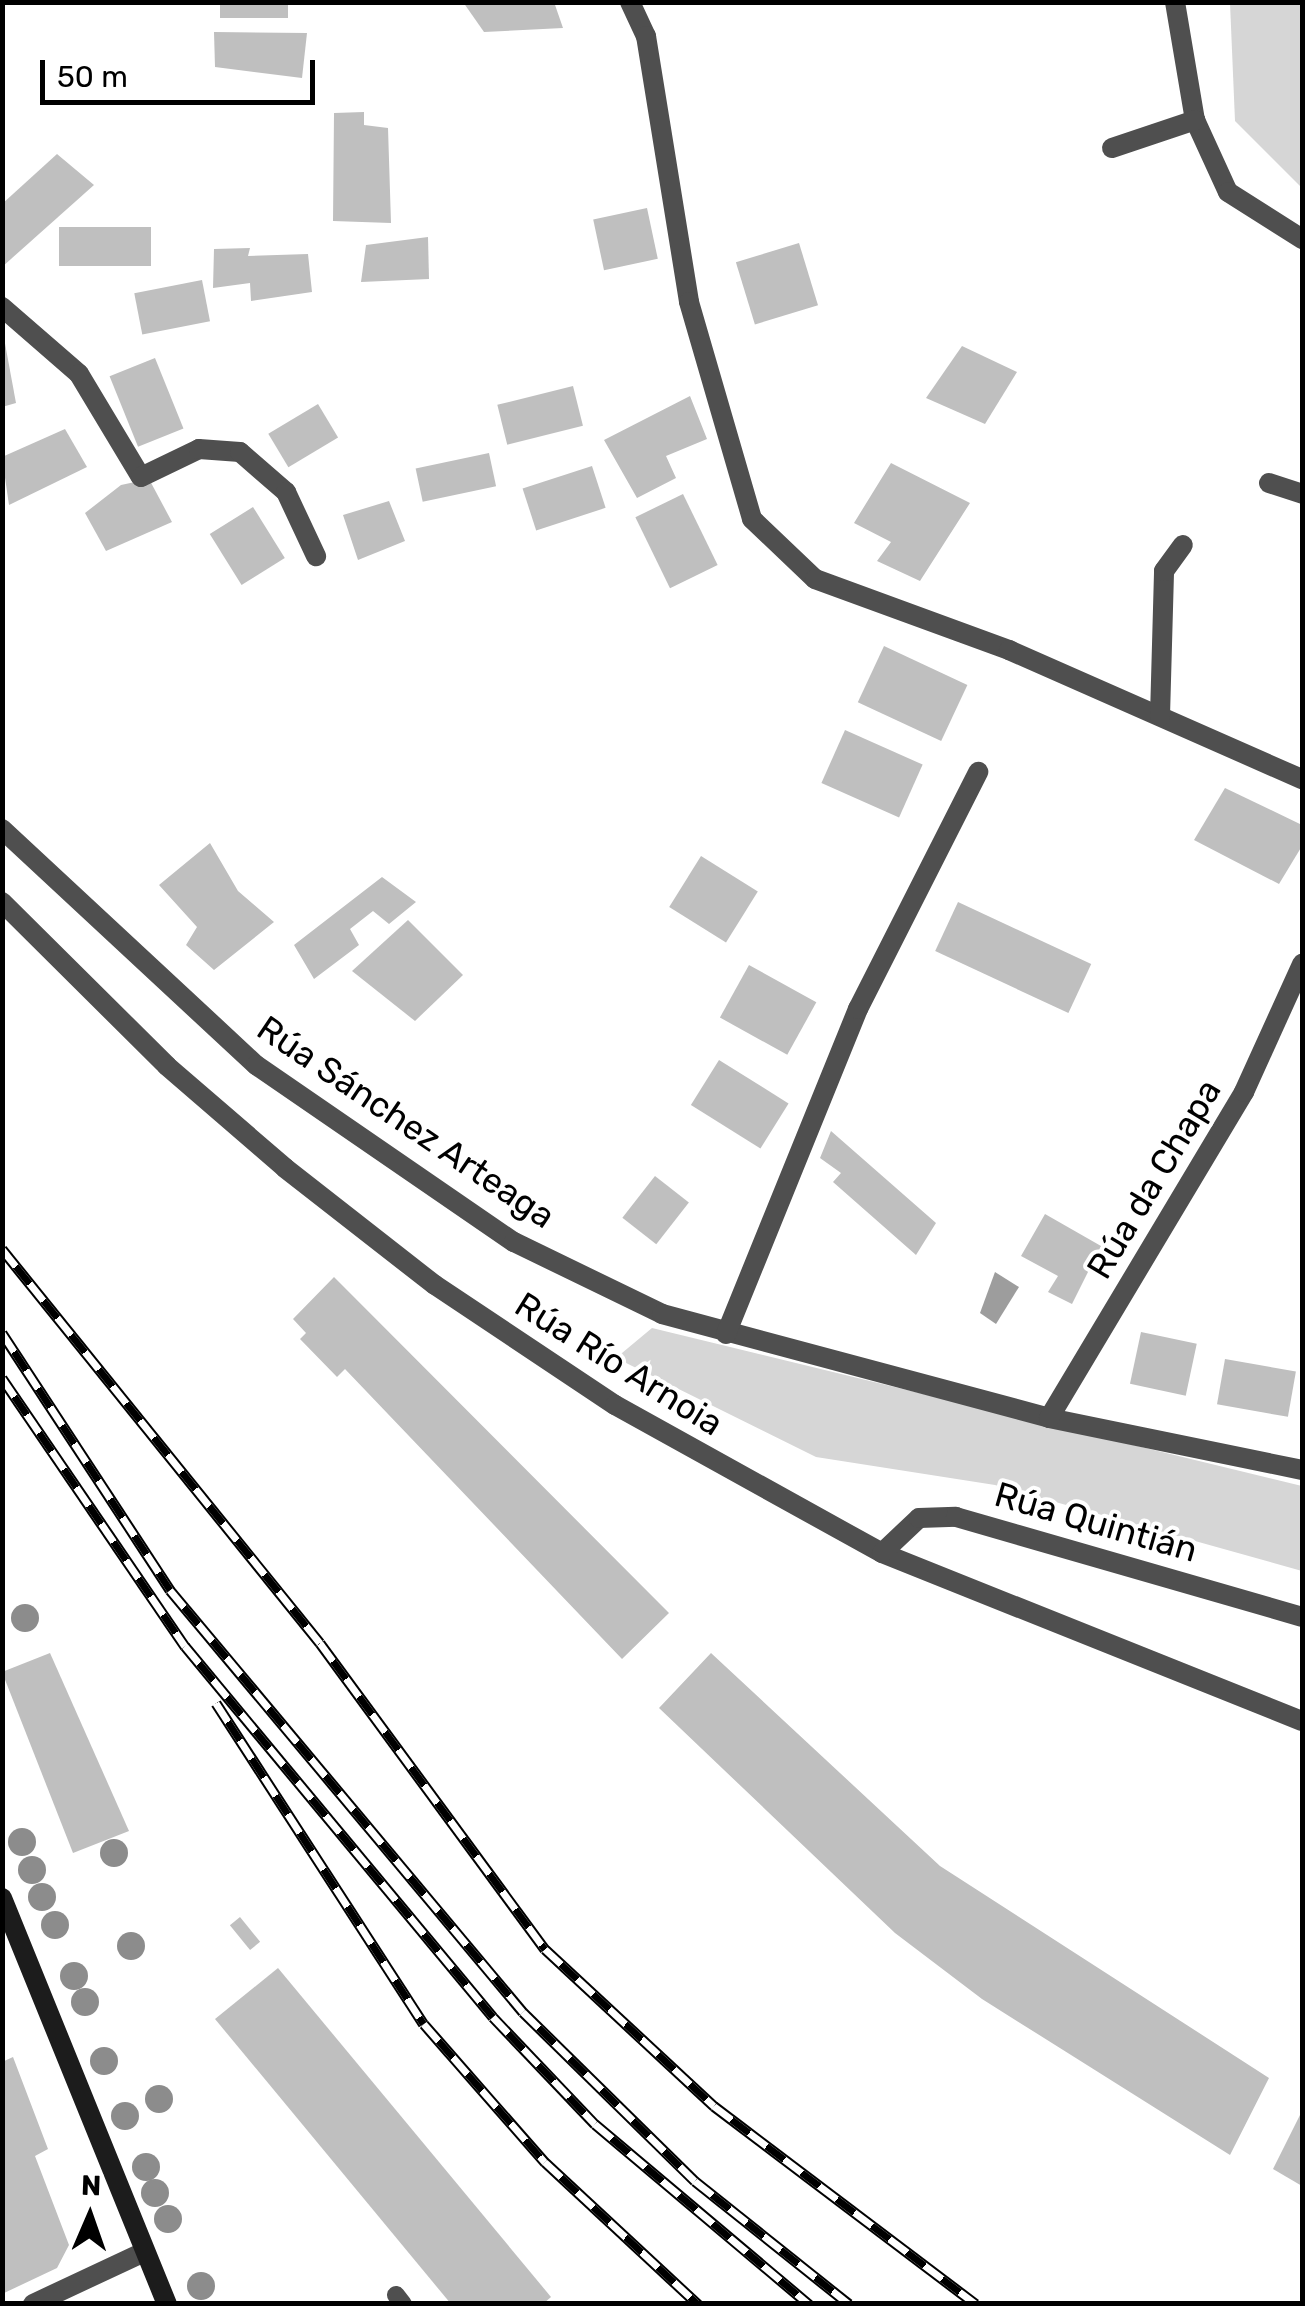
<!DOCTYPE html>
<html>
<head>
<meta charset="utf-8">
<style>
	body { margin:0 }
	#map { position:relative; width:1305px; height:2306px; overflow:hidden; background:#fff; font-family:Rubik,sans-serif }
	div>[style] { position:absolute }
	.green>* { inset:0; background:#d6d6d6 }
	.water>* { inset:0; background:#9d9d9d }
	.building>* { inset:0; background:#bfbfbf; transform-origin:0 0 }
	.lane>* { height:18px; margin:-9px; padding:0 9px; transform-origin:9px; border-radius:9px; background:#4f4f4f }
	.street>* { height:20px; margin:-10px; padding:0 10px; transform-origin:10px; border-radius:10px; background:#4f4f4f }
	.secondary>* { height:20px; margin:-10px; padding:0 10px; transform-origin:10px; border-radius:10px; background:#1c1c1c }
	.rail>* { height:11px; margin-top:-5.5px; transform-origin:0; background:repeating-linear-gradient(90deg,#fff 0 22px,#000 0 44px); box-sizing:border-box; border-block:2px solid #000 }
	.trees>* { width:28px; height:28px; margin:-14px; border-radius:50%; background:#8c8c8c }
	span { translate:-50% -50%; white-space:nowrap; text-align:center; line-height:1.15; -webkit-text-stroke:8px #fff; paint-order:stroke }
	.street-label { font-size:35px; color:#000 }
	.frame { position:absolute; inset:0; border:5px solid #000; pointer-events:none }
	.north { position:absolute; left:40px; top:2166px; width:100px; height:100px; -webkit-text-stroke:8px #fff; paint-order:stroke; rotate:2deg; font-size:28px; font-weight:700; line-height:40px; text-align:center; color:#000 }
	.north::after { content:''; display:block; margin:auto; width:35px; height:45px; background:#000; clip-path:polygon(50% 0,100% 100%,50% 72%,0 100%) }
	.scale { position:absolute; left:40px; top:60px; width:275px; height:45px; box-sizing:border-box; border:5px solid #000; border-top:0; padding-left:12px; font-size:30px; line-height:35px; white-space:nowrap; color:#000; -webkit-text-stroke:8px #fff; paint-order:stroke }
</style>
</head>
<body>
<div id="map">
	<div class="green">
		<div style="clip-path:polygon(1230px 3px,1302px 3px,1302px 188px,1235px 121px)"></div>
		<div style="clip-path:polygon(652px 1328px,1302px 1486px,1302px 1571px,995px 1485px,816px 1457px,616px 1358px)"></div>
	</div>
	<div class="water">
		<div style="clip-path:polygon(995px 1272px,1019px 1287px,996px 1324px,980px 1313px)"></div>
	</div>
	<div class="building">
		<div style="left:220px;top:2px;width:68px;height:16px"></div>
		<div style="clip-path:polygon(463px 2px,554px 2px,563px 28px,484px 32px)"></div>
		<div style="clip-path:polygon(214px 32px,307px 33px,302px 78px,215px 67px)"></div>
		<div style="clip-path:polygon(364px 112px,364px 125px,388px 128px,391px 223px,333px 221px,334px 113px)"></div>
		<div style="clip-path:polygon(57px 154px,94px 185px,2px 267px,2px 204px)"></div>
		<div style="left:647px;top:208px;width:52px;height:55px;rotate:78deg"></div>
		<div style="left:151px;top:227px;width:39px;height:92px;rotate:90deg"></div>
		<div style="clip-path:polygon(428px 237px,429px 279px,361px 282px,366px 245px)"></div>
		<div style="left:799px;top:243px;width:65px;height:66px;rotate:73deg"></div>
		<div style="clip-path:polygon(250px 248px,248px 256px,308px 254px,312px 292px,251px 301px,250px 283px,213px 288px,214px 249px)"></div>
		<div style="left:202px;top:280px;width:42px;height:69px;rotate:79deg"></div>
		<div style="clip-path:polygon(4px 338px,16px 403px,2px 407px,2px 339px)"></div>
		<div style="clip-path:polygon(962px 346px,1017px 372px,985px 424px,926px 398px)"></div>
		<div style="left:155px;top:358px;width:76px;height:49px;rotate:68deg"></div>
		<div style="left:573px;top:386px;width:41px;height:78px;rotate:76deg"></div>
		<div style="clip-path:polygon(690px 396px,707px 439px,666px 456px,676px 478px,637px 498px,604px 440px)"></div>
		<div style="left:318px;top:404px;width:39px;height:58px;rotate:59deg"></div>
		<div style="clip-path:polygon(65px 429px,87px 467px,9px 505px,2px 457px)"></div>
		<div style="left:489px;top:453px;width:34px;height:75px;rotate:78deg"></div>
		<div style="clip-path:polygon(891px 463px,970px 503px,920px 581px,877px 561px,891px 542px,854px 523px)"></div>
		<div style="left:592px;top:466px;width:44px;height:73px;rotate:72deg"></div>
		<div style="clip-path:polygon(149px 479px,172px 522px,106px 551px,85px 513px,121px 485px)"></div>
		<div style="left:683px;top:494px;width:79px;height:53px;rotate:64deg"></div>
		<div style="clip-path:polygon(389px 501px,405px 541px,358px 560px,343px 515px)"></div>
		<div style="left:253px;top:507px;width:60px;height:51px;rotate:58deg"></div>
		<div style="left:884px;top:646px;width:92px;height:62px;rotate:25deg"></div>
		<div style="left:845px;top:730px;width:85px;height:58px;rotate:24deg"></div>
		<div style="clip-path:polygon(1225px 788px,1302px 825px,1302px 846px,1279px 884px,1194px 840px)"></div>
		<div style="clip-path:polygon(210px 843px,238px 891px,274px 922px,214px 970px,186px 945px,197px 927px,159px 885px)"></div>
		<div style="left:701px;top:856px;width:67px;height:60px;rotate:32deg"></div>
		<div style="clip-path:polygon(382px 877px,416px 902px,389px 924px,373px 911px,350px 929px,359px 945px,314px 979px,294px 945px)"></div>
		<div style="left:958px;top:902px;width:147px;height:54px;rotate:25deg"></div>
		<div style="clip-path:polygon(408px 920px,463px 975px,415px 1021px,352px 971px)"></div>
		<div style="left:749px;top:965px;width:77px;height:60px;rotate:29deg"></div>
		<div style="left:719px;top:1060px;width:82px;height:53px;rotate:32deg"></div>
		<div style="clip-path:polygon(831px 1131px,936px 1223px,916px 1255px,833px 1182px,841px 1173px,820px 1158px)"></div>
		<div style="left:655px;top:1176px;width:43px;height:53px;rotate:38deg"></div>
		<div style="clip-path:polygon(1045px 1214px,1101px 1246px,1072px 1304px,1048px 1292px,1058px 1276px,1021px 1256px)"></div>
		<div style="clip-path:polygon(334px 1277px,669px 1613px,622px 1659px,345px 1369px,337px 1377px,300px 1339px,306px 1333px,293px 1319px)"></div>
		<div style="left:1141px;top:1332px;width:57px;height:53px;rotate:12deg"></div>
		<div style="left:1225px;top:1359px;width:72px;height:46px;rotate:10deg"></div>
		<div style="clip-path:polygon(50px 1653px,129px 1831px,73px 1853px,2px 1672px)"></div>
		<div style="clip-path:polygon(711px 1653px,940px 1866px,1269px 2078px,1230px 2155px,982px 1999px,895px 1933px,659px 1708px)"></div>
		<div style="left:240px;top:1917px;width:32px;height:13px;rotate:51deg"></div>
		<div style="clip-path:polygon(278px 1968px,551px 2297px,543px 2304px,451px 2304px,215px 2019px)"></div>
		<div style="clip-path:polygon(13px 2057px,48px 2149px,35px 2156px,69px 2245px,57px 2268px,2px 2294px,2px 2062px)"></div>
		<div style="clip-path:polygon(1302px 2111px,1302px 2186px,1273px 2169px)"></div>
	</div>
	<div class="lane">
		<div style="left:396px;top:2295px;width:11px;rotate:52deg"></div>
	</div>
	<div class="street">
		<div style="left:630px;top:2px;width:38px;rotate:65deg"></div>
		<div style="left:646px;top:36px;width:269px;rotate:80.8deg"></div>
		<div style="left:689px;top:302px;width:226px;rotate:73.8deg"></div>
		<div style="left:752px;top:519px;width:87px;rotate:43.6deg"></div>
		<div style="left:815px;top:579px;width:207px;rotate:20.1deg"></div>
		<div style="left:1009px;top:650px;width:320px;rotate:23.8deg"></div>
		<div style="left:1175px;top:2px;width:120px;rotate:80.4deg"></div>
		<div style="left:1195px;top:120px;width:79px;rotate:65.4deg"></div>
		<div style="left:1228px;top:192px;width:88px;rotate:32.4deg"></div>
		<div style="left:1112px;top:148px;width:88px;rotate:-18.6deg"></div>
		<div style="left:2px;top:307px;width:102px;rotate:41deg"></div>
		<div style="left:79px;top:374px;width:120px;rotate:59deg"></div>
		<div style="left:141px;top:477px;width:64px;rotate:-25.8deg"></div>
		<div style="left:199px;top:449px;width:41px;rotate:4.2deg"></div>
		<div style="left:240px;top:452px;width:61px;rotate:41deg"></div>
		<div style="left:286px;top:492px;width:71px;rotate:64.9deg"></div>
		<div style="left:1269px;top:483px;width:35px;rotate:18deg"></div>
		<div style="left:1160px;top:716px;width:145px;rotate:-88.4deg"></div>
		<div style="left:1164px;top:571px;width:32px;rotate:-54deg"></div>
		<div style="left:2px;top:829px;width:347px;rotate:42.9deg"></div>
		<div style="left:256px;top:1065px;width:313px;rotate:34.5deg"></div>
		<div style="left:514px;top:1242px;width:165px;rotate:25.9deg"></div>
		<div style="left:662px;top:1314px;width:401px;rotate:15deg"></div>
		<div style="left:1049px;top:1418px;width:258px;rotate:11.6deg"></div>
		<div style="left:2px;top:902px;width:233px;rotate:44.8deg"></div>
		<div style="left:167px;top:1066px;width:156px;rotate:40.8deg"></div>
		<div style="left:285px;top:1168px;width:190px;rotate:38deg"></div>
		<div style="left:435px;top:1285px;width:216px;rotate:33.7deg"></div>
		<div style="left:615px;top:1405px;width:305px;rotate:29deg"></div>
		<div style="left:882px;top:1553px;width:452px;rotate:21.8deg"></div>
		<div style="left:726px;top:1334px;width:351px;rotate:-67.9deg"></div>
		<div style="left:858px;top:1009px;width:266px;rotate:-63.1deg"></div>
		<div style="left:1049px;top:1418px;width:380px;rotate:-59.1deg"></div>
		<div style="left:1244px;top:1092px;width:141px;rotate:-65.6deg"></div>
		<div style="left:882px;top:1553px;width:51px;rotate:-43.4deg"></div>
		<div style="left:919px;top:1518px;width:37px;rotate:-2deg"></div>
		<div style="left:956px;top:1517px;width:360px;rotate:16.1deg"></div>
		<div style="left:33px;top:2304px;width:120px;rotate:-25.1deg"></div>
	</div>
	<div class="secondary">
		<div style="left:2px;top:1898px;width:438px;rotate:67.9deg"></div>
	</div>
	<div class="rail">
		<div style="left:2px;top:1249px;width:506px;rotate:51.09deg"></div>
		<div style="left:320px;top:1643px;width:380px;rotate:53.7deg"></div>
		<div style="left:545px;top:1949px;width:231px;rotate:42.9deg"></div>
		<div style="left:714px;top:2106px;width:328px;rotate:37.1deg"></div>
		<div style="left:2px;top:1333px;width:307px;rotate:56.8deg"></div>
		<div style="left:170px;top:1590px;width:550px;rotate:50.09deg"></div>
		<div style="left:523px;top:2012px;width:241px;rotate:44.5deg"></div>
		<div style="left:695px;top:2181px;width:197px;rotate:38.6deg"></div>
		<div style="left:2px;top:1378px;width:325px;rotate:55.7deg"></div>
		<div style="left:185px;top:1646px;width:482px;rotate:50.3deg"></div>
		<div style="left:493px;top:2017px;width:148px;rotate:46.4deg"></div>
		<div style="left:595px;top:2124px;width:280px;rotate:40.1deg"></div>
		<div style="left:216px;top:1703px;width:382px;rotate:57.1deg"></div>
		<div style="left:424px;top:2024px;width:184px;rotate:48.8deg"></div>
		<div style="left:545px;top:2162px;width:209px;rotate:42.9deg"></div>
	</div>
	<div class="trees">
		<div style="left:25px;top:1618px"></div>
		<div style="left:22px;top:1842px"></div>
		<div style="left:114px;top:1853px"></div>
		<div style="left:32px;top:1870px"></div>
		<div style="left:42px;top:1897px"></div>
		<div style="left:55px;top:1925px"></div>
		<div style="left:131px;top:1946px"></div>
		<div style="left:74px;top:1976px"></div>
		<div style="left:85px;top:2002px"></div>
		<div style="left:104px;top:2061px"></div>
		<div style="left:159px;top:2099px"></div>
		<div style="left:125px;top:2116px"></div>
		<div style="left:146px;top:2167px"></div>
		<div style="left:155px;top:2193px"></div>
		<div style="left:168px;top:2219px"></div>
		<div style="left:201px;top:2286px"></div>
	</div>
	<div class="street-label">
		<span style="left:406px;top:1122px;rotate:34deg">Rúa Sánchez Arteaga</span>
		<span style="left:1154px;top:1179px;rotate:-59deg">Rúa da Chapa</span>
		<span style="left:619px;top:1364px;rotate:32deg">Rúa Río Arnoia</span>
		<span style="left:1096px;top:1522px;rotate:16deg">Rúa Quintián</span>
	</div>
	<div class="frame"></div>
	<div class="north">N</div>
	<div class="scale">50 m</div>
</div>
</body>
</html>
